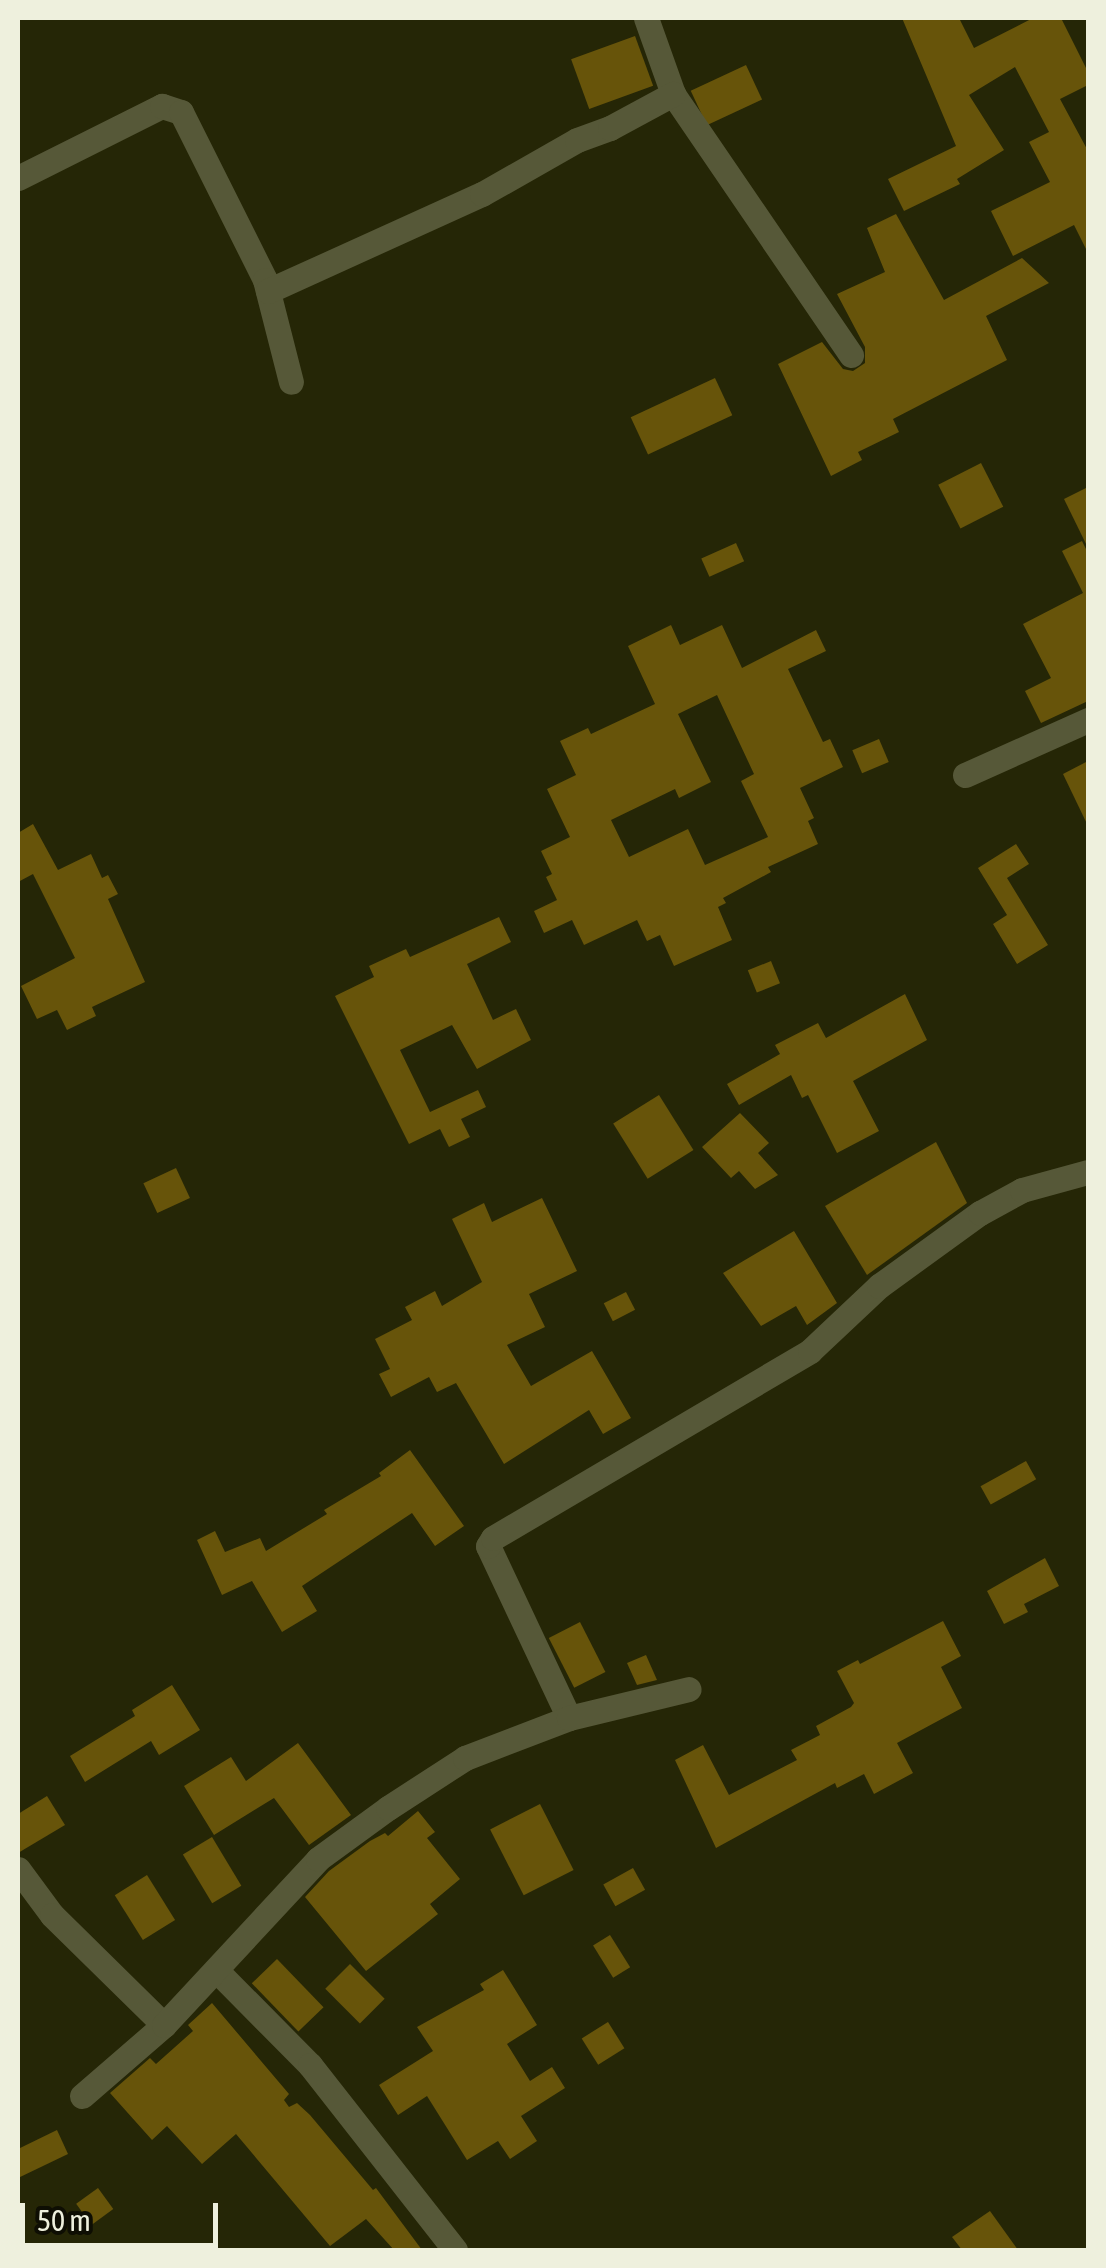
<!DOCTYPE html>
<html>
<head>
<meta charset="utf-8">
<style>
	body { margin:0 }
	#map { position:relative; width:1106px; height:2268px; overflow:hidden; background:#252606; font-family:"Asap Condensed",sans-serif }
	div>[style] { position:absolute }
	.building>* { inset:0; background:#67540a; transform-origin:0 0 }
	.street>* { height:25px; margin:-12.5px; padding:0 12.5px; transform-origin:12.5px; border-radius:12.5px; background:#565838 }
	span { translate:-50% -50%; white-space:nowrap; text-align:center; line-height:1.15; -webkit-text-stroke:10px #0e0e03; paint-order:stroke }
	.frame { position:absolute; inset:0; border:20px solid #eef0dd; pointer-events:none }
	.scale { position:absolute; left:20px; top:2203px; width:198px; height:45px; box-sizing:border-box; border:5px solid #eef0dd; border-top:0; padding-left:12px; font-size:30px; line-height:35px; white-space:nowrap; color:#eef0dd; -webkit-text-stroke:8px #0e0e03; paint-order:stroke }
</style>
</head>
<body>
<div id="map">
	<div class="building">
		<div style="clip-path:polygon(902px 18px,959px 18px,974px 48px,1033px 18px,1061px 18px,1088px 72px,1088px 85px,1060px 99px,1088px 151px,1088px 253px,1074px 225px,1013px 256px,991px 211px,1050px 182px,1029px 142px,1049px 132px,1015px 67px,969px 95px,1004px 150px,957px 179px,960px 184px,904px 211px,888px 179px,956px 146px)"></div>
		<div style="left:635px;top:36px;width:53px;height:68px;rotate:70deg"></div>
		<div style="left:746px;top:65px;width:38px;height:61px;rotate:65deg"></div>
		<div style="clip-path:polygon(896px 214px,944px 300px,1022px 258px,1049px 283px,986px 316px,1007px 360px,893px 419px,899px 432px,858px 452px,862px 460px,831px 476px,778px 364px,822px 342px,843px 369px,853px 371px,865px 363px,865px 347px,837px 294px,885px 272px,867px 228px)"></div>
		<div style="left:715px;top:378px;width:41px;height:93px;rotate:65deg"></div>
		<div style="left:981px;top:463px;width:49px;height:48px;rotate:63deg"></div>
		<div style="clip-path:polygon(1088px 487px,1088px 548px,1064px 499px)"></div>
		<div style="clip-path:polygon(1082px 541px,1088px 553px,1088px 701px,1041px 723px,1025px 691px,1051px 678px,1023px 624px,1083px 593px,1062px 551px)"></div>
		<div style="left:736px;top:543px;width:20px;height:38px;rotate:66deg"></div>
		<div style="clip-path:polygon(evenodd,671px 625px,680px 645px,722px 625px,742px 668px,816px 630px,826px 651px,788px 669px,823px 742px,830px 739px,843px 767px,800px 788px,814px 818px,808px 821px,818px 844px,768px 867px,771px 872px,723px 898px,726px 903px,718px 907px,732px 940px,674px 966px,660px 935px,647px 941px,637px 920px,584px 945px,572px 920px,544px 933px,534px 911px,557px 900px,546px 877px,552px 874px,541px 851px,570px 837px,547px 789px,576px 775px,560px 741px,588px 728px,591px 734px,655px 704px,628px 646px,671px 625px,717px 695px,754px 774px,741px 781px,768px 837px,705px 865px,688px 829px,629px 857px,611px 820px,675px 789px,679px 798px,711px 782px,678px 714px,717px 695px)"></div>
		<div style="left:879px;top:739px;width:25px;height:29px;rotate:67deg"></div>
		<div style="clip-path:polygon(1088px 761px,1088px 826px,1063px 774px)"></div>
		<div style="clip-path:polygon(33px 824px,58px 870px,91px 854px,102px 878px,108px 875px,118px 894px,108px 899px,145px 982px,92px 1007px,96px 1016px,67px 1030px,57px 1010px,37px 1019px,21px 986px,75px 958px,33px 874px,18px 882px,18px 833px)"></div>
		<div style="clip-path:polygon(1016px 844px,1029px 864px,1007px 878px,1048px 945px,1017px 964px,993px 924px,1007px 915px,978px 868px)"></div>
		<div style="clip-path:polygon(499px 917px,511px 942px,467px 964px,493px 1020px,516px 1009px,531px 1040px,477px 1069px,452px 1025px,400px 1050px,430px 1112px,478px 1090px,486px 1107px,461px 1119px,470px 1137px,449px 1147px,440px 1129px,409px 1144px,335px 996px,374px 977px,369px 966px,406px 949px,410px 957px)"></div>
		<div style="left:771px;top:961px;width:24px;height:25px;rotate:68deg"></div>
		<div style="clip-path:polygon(905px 994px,927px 1040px,853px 1081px,879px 1131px,837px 1153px,808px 1095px,802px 1098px,791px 1075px,739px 1105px,727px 1084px,780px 1054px,775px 1045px,818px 1023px,826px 1038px)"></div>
		<div style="left:659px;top:1095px;width:65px;height:54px;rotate:58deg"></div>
		<div style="clip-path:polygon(740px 1113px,769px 1143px,758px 1153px,778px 1175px,755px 1189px,739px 1171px,731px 1178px,702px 1147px)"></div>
		<div style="clip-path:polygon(936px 1142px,967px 1203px,867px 1275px,825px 1206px)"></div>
		<div style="left:176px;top:1168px;width:33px;height:36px;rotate:65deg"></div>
		<div style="clip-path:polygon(542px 1198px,577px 1271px,529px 1294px,545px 1327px,507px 1345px,531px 1386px,592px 1351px,631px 1418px,603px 1434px,589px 1410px,504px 1464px,456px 1383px,437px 1392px,429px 1377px,391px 1397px,379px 1374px,390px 1369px,375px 1339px,412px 1320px,405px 1307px,435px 1291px,442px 1306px,482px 1282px,452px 1219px,484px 1203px,492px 1222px)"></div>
		<div style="clip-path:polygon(794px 1231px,837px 1303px,807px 1325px,796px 1306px,761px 1326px,723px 1273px)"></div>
		<div style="left:626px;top:1292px;width:20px;height:25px;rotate:63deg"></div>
		<div style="clip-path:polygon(410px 1450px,464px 1526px,435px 1546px,412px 1513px,302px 1586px,317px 1611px,282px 1632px,252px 1581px,222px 1595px,197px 1540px,215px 1531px,225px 1552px,260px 1538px,266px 1551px,327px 1514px,324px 1510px,381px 1476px,379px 1473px)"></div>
		<div style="left:1026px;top:1461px;width:21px;height:52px;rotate:61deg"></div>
		<div style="clip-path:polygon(1045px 1558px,1059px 1586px,1024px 1604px,1028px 1612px,1004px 1624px,987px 1591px)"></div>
		<div style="clip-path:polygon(943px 1621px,961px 1656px,941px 1667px,962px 1708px,897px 1743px,913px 1773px,874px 1794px,864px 1774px,837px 1788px,835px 1783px,716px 1848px,675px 1760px,703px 1745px,729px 1795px,797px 1760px,791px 1750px,820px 1735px,816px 1726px,851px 1707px,854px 1703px,837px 1671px,858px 1660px,860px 1664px)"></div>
		<div style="left:580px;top:1622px;width:56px;height:35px;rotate:63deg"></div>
		<div style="clip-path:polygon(646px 1655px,657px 1680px,637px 1685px,627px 1663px)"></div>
		<div style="clip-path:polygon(172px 1685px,200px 1730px,159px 1755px,151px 1741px,85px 1782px,70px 1756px,135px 1716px,132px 1710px)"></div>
		<div style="clip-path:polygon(298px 1743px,351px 1815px,309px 1845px,274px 1798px,214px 1835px,184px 1786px,231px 1757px,246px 1781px)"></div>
		<div style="clip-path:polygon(47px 1796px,65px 1825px,18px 1853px,18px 1814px)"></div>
		<div style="left:540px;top:1804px;width:74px;height:56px;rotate:63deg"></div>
		<div style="clip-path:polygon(418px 1811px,435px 1832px,427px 1838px,460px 1879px,430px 1904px,438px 1914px,366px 1971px,305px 1897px,329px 1871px,370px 1841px,385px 1833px,388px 1836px)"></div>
		<div style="left:212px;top:1837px;width:57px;height:34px;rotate:59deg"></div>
		<div style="left:633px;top:1868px;width:25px;height:34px;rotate:61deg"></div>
		<div style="left:147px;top:1875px;width:53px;height:38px;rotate:58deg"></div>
		<div style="left:610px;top:1935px;width:38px;height:20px;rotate:58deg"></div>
		<div style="left:277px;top:1959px;width:67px;height:35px;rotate:46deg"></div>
		<div style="left:350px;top:1964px;width:49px;height:35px;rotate:45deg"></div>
		<div style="clip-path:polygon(503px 1970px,537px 2025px,507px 2044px,530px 2081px,552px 2067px,565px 2088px,521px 2116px,537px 2141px,510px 2159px,498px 2141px,467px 2160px,427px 2096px,398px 2115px,379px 2085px,433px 2051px,417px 2027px,484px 1990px,480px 1984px)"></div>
		<div style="clip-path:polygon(212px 2003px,289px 2094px,284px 2100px,289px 2107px,297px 2103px,310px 2115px,373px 2190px,376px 2188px,422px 2250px,394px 2250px,366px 2219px,330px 2246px,236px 2134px,202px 2164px,167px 2126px,152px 2140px,110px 2093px,150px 2058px,156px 2064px,193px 2031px,188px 2025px)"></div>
		<div style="left:608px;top:2022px;width:31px;height:31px;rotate:58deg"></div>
		<div style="clip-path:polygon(57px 2130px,68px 2154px,18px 2178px,18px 2149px)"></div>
		<div style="left:98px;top:2188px;width:26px;height:27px;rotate:54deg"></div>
		<div style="clip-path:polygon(990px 2211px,1018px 2250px,962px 2250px,952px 2237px)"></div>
	</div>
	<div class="street">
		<div style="left:646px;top:18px;width:81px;rotate:70.4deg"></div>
		<div style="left:673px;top:94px;width:316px;rotate:55.7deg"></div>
		<div style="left:18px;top:178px;width:161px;rotate:-26.6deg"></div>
		<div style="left:162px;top:106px;width:20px;rotate:18deg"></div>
		<div style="left:181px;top:112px;width:188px;rotate:63.4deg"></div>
		<div style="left:265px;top:280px;width:105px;rotate:75.7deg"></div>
		<div style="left:268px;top:291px;width:235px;rotate:-24.4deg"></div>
		<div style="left:482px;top:194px;width:109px;rotate:-29.6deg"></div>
		<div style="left:577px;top:140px;width:35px;rotate:-20deg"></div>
		<div style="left:610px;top:128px;width:72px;rotate:-28.4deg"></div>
		<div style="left:965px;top:775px;width:135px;rotate:-24.1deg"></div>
		<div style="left:569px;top:1718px;width:190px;rotate:-115.2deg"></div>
		<div style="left:488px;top:1546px;width:9px;rotate:-58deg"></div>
		<div style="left:493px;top:1538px;width:368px;rotate:-30.5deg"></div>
		<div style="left:810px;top:1351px;width:95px;rotate:-43.3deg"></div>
		<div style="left:879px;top:1286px;width:125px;rotate:-35.9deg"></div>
		<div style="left:980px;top:1213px;width:48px;rotate:-28.7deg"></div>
		<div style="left:1022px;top:1190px;width:68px;rotate:-15.3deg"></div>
		<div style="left:18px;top:1869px;width:57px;rotate:53.5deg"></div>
		<div style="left:52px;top:1915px;width:157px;rotate:44.5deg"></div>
		<div style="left:216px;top:1970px;width:134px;rotate:45.3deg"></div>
		<div style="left:310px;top:2065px;width:235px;rotate:51.9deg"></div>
		<div style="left:82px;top:2096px;width:108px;rotate:-40.9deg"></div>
		<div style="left:164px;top:2025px;width:226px;rotate:-47.1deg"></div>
		<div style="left:318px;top:1859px;width:87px;rotate:-36.1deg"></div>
		<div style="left:388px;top:1808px;width:92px;rotate:-33deg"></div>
		<div style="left:465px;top:1758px;width:111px;rotate:-21deg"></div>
		<div style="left:569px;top:1718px;width:123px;rotate:-13.6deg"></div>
	</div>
	<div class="frame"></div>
	<div class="scale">50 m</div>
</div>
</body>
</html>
